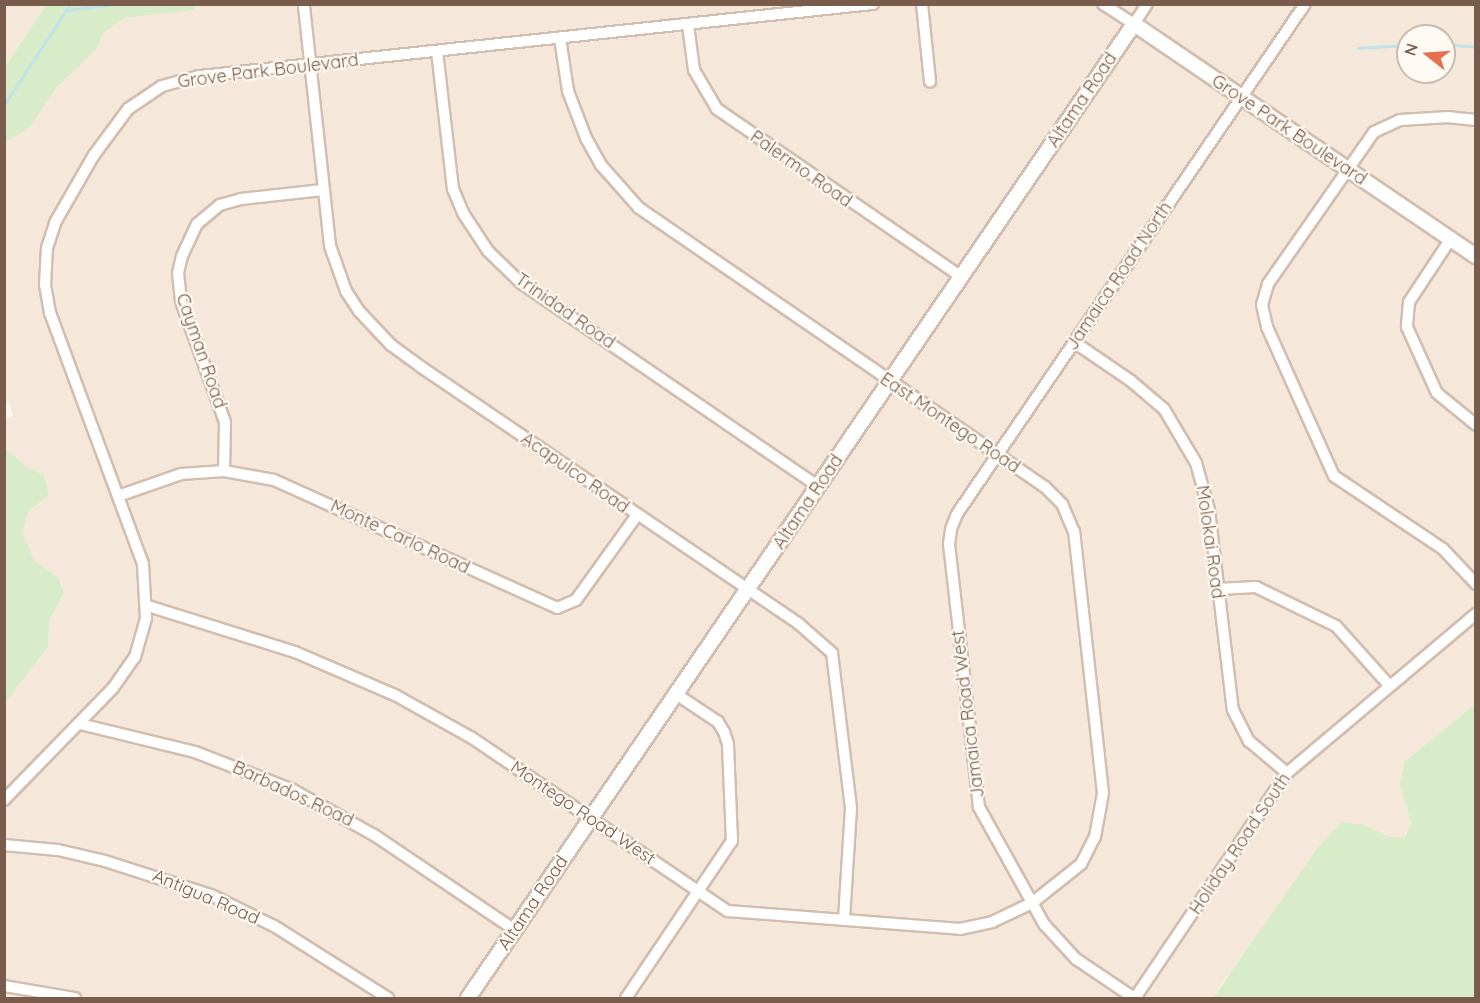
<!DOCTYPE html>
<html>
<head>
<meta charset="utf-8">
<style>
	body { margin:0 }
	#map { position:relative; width:1480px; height:1003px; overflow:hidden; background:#fdf6ec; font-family:Quicksand,sans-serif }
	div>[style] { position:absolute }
	.residential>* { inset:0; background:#f5e8da }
	.green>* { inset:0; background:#d8ecc9 }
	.stream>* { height:3px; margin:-1.5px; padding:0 1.5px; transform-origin:1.5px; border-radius:1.5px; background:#bfe3e8 }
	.roads { filter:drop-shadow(2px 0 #d1beb0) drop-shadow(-2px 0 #d1beb0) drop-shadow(0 2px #d1beb0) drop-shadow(0 -2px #d1beb0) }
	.street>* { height:10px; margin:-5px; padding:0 5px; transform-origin:5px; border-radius:5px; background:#fff }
	.secondary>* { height:14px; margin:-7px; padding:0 7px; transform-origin:7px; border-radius:7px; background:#fff }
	span { translate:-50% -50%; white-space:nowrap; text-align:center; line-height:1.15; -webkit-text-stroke:4.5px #fffaf3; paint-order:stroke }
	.street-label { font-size:18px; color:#7a5c4d }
	.frame { position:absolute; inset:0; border:6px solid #7a5c4d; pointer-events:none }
	.north { position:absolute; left:1396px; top:24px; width:60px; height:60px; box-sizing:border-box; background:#fffaf3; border:2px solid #cabbb1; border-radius:50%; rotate:287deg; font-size:16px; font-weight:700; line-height:24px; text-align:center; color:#7a5c4d }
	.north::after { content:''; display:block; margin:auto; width:21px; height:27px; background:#e76f51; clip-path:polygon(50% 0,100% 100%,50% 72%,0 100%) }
</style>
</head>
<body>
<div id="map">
	<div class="residential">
		<div style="clip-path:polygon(evenodd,196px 4px,1475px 5px,1475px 704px,1404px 762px,1400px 784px,1411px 822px,1404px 837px,1390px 837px,1365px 825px,1225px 979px,1213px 998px,5px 998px,5px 703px,48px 647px,49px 621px,64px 593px,59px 578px,34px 560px,21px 532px,28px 512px,49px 495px,44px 475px,25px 466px,5px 447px,5px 419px,13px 416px,9px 402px,4px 400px,5px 143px,31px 126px,56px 88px,97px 49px,104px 32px,125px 18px,194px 10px,196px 4px,1408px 36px,1444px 36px,1444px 72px,1408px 72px,1408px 36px)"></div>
		<div style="clip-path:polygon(5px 5px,46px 5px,5px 67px)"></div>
	</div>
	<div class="green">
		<div style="clip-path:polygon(46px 5px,46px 4px,196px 5px,194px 10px,125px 18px,104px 32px,97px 49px,56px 88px,31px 126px,5px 143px,5px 67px)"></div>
		<div style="clip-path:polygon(5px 447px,25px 466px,44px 475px,49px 495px,28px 512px,22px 532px,34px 560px,59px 578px,64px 593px,49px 621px,48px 647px,5px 703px)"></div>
		<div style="clip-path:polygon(1475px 704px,1475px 998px,1213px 998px,1319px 846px,1342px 822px,1365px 825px,1390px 837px,1405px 837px,1411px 822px,1400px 784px,1404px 762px)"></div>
	</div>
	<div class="stream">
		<div style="left:67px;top:10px;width:51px;rotate:-6.7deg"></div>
		<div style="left:1444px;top:44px;width:32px;rotate:5deg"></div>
		<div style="left:1358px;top:48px;width:50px;rotate:-3.4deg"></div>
		<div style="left:4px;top:105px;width:121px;rotate:-56.8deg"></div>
	</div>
	<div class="roads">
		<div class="street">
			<div style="left:922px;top:4px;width:78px;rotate:84.1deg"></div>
			<div style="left:1103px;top:4px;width:37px;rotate:33deg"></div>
			<div style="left:1134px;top:24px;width:24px;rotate:-57deg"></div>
			<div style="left:304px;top:6px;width:241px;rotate:83.8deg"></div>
			<div style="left:330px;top:246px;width:48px;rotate:70.4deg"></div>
			<div style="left:346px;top:291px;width:24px;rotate:57deg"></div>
			<div style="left:359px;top:311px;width:47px;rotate:46.7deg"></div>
			<div style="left:391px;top:345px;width:37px;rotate:36deg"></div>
			<div style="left:421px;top:367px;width:457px;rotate:34.2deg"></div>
			<div style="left:799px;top:624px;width:44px;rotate:41.3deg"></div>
			<div style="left:832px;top:653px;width:156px;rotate:83deg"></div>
			<div style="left:851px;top:808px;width:112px;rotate:93.6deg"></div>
			<div style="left:688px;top:25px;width:45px;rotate:82.4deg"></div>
			<div style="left:694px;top:70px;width:45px;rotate:59.5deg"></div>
			<div style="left:717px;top:109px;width:296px;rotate:34.5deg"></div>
			<div style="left:437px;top:51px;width:139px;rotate:83.4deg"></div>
			<div style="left:453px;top:189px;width:26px;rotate:67deg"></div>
			<div style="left:463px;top:213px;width:45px;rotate:56.7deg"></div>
			<div style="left:488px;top:251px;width:46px;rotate:44.1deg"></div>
			<div style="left:521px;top:283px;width:360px;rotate:34.4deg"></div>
			<div style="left:1476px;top:120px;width:27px;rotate:-174deg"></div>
			<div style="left:1449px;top:117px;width:49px;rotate:176.5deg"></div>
			<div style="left:1400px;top:120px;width:29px;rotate:155deg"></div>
			<div style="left:1374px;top:132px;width:185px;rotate:124.9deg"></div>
			<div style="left:1268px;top:284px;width:22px;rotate:106deg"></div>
			<div style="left:1262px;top:305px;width:23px;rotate:77deg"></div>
			<div style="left:1267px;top:327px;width:163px;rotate:65.8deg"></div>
			<div style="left:1334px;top:476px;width:131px;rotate:33.8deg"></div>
			<div style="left:1443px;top:549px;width:48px;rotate:46.7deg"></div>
			<div style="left:1450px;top:240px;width:74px;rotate:123.5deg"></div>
			<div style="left:1409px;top:302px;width:25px;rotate:95deg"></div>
			<div style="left:1407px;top:327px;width:72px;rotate:65.6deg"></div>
			<div style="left:1437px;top:393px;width:50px;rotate:39.4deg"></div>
			<div style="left:1074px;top:342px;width:69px;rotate:34.4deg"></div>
			<div style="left:1131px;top:381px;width:43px;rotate:40.3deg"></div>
			<div style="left:1164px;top:409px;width:63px;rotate:59.3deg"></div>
			<div style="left:1196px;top:463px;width:49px;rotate:74.5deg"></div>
			<div style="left:1209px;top:510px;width:201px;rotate:83.2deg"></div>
			<div style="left:1233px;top:710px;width:35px;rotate:63deg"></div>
			<div style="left:1249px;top:741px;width:50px;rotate:40.1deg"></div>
			<div style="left:224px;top:471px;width:49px;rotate:-88.8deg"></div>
			<div style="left:225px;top:422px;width:129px;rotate:-110deg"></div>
			<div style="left:181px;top:301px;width:28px;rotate:-96deg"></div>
			<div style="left:178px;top:273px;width:17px;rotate:-77deg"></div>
			<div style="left:182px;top:256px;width:35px;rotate:-65deg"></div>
			<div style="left:197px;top:224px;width:30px;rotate:-40deg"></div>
			<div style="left:220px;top:205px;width:22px;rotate:-16deg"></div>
			<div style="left:241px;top:199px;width:82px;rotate:-6.3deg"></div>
			<div style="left:118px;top:496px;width:67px;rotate:-19.2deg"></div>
			<div style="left:181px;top:474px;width:43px;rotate:-4deg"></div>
			<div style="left:224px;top:471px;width:51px;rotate:10.2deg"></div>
			<div style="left:274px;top:480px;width:311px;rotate:24.3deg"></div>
			<div style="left:557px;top:608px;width:21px;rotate:-23deg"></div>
			<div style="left:576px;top:600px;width:105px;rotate:-54.3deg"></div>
			<div style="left:1218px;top:589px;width:38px;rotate:-3deg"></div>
			<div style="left:1256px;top:587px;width:89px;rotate:26deg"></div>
			<div style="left:1336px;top:626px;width:79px;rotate:48.1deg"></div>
			<div style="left:148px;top:606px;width:154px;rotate:17.4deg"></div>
			<div style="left:295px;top:652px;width:109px;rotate:23.3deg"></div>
			<div style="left:395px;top:695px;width:88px;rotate:29.2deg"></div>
			<div style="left:472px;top:738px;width:309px;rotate:34.1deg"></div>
			<div style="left:728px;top:911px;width:233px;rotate:4.4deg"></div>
			<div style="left:960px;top:929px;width:33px;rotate:-12deg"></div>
			<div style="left:992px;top:922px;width:44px;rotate:-25.4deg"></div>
			<div style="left:1032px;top:903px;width:63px;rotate:-38.5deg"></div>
			<div style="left:1081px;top:864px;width:30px;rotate:-63deg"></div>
			<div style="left:1095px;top:837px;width:45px;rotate:-79.7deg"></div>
			<div style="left:1103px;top:793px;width:263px;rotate:-96.3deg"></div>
			<div style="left:1074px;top:532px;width:30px;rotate:-113deg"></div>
			<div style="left:1062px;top:504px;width:24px;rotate:-135deg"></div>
			<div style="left:1045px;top:487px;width:493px;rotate:-145.5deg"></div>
			<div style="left:639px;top:208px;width:57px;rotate:-131.5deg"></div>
			<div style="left:601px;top:165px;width:31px;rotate:-119deg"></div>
			<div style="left:586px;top:138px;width:50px;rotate:-111deg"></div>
			<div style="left:568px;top:91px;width:54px;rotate:-98.6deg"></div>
			<div style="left:80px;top:724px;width:118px;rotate:13.7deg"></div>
			<div style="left:195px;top:752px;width:105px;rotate:21.2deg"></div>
			<div style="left:293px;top:790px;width:93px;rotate:29.1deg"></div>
			<div style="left:374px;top:835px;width:170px;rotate:34deg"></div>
			<div style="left:4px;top:800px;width:156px;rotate:-45.8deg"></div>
			<div style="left:113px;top:688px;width:38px;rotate:-55deg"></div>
			<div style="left:135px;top:657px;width:41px;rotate:-74.2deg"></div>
			<div style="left:146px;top:618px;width:54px;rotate:-93.2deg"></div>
			<div style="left:143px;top:564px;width:268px;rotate:-110.3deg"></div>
			<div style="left:50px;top:313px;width:28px;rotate:-100deg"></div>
			<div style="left:45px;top:285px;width:37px;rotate:-87deg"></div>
			<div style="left:47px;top:248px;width:28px;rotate:-72deg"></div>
			<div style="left:56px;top:221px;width:76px;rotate:-60.1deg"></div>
			<div style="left:94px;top:155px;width:57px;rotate:-53.5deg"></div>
			<div style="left:128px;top:109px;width:41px;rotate:-34.1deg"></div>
			<div style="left:162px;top:86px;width:39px;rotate:-15deg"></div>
			<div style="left:200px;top:76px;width:677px;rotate:-6.11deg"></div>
			<div style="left:4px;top:845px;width:54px;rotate:5.3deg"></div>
			<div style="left:58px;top:850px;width:48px;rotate:13.2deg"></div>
			<div style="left:105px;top:861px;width:111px;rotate:17.8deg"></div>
			<div style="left:211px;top:895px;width:70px;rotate:26.2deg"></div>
			<div style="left:274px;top:926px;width:135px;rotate:32.3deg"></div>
			<div style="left:4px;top:986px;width:72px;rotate:9.6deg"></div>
			<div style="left:626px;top:998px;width:189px;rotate:-56deg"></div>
			<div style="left:732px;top:841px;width:97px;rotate:-92.4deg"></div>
			<div style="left:728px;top:744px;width:13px;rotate:-108deg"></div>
			<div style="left:724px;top:732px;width:12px;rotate:-121deg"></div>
			<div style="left:718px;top:722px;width:50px;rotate:-146.3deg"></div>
			<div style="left:1134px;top:998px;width:70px;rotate:-146.1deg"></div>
			<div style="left:1076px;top:959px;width:47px;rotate:-132.4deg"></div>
			<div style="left:1044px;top:924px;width:134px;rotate:-119.1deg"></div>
			<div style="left:979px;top:807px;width:265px;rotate:-96.5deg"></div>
			<div style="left:949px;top:544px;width:15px;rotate:-82deg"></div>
			<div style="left:951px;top:529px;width:16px;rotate:-68deg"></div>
			<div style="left:957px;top:514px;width:617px;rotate:-55.69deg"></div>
			<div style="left:1135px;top:998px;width:272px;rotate:-56deg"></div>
			<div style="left:1287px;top:773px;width:247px;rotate:-40.1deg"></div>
		</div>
		<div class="secondary">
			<div style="left:468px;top:998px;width:1180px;rotate:-55.64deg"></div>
			<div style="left:1134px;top:24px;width:413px;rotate:34.2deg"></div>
		</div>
	</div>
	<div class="street-label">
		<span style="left:268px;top:71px;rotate:-7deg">Grove Park Boulevard</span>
		<span style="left:1082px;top:100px;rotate:-56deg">Altama Road</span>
		<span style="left:1289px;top:130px;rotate:34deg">Grove Park Boulevard</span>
		<span style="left:801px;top:169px;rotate:35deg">Palermo Road</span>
		<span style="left:1119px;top:276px;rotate:-56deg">Jamaica Road North</span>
		<span style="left:565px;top:311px;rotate:35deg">Trinidad Road</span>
		<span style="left:201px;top:351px;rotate:71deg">Cayman Road</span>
		<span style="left:950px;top:423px;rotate:34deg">East Montego Road</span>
		<span style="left:575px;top:473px;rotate:35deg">Acapulco Road</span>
		<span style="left:808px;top:502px;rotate:-56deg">Altama Road</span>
		<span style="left:400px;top:537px;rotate:25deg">Monte Carlo Road</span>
		<span style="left:1210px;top:542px;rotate:82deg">Molokai Road</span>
		<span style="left:968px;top:714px;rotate:-97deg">Jamaica Road West</span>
		<span style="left:293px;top:794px;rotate:25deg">Barbados Road</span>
		<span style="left:583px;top:813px;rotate:34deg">Montego Road West</span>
		<span style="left:1240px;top:844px;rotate:-56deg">Holiday Road South</span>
		<span style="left:206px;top:897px;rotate:23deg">Antigua Road</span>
		<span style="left:533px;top:903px;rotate:-56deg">Altama Road</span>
	</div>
	<div class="frame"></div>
	<div class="north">N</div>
</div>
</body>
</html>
